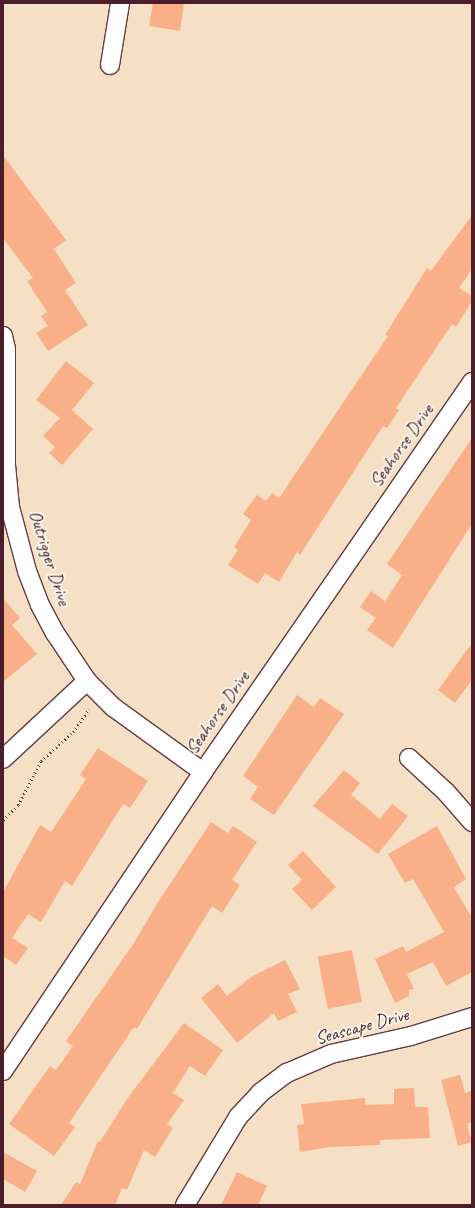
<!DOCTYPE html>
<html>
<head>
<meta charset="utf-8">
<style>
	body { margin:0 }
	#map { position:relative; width:475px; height:1208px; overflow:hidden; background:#f5e0c6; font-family:Caveat,sans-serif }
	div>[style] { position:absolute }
	.building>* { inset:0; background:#f9af88; transform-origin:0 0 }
	.path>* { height:2.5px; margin-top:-1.25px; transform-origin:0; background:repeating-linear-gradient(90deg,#643c42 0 1px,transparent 0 4px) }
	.roads { filter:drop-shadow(1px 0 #643c42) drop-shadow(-1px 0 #643c42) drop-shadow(0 1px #643c42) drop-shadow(0 -1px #643c42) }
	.street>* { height:18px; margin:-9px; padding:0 9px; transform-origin:9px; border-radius:9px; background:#fff }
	span { translate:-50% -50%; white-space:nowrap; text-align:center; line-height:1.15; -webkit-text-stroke:3.5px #fbf7ec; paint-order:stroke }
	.street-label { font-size:19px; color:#4a1f2b }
	.frame { position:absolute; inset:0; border:4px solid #4a1f2b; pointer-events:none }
</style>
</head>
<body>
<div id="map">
	<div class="building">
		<div style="clip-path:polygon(153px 3px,184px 3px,180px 31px,149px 26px)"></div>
		<div style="clip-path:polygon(3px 155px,66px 240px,54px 249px,76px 283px,65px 290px,88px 325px,48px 351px,36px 333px,48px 326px,41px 316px,47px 312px,27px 281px,33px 278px,3px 238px)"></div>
		<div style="clip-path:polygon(472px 215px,472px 269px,459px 288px,472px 296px,472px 301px,456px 327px,452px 324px,396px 408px,399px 410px,387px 428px,383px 426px,300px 555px,297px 552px,279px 582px,265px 573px,258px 584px,228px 565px,238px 550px,234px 547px,251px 520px,243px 514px,257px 495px,266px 501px,272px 493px,279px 498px,388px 336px,385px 335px,427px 268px,431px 271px)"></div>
		<div style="clip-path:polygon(66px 361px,94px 383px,72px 410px,93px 429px,62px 465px,49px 453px,55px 447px,43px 436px,60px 418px,36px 400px)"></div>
		<div style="clip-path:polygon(472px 438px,472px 524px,393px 648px,367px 630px,376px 618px,360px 607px,371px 591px,385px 601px,402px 575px,387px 564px)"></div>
		<div style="clip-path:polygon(3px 598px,20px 618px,12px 625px,37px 654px,3px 682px)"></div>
		<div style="clip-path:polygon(472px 643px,472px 680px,455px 703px,438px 690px)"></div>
		<div style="clip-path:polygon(297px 695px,314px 707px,320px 698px,344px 714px,274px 815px,250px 799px,258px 787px,243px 776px)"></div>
		<div style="clip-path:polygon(98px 748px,148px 781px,130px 808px,123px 804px,72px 886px,65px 881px,41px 922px,28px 914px,12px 938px,28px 948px,16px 965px,3px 956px,3px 892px,40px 825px,51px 832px,86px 779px,80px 775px)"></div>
		<div style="clip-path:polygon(344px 770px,360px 783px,351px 795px,380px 819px,392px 804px,408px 816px,378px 854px,313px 806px)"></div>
		<div style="clip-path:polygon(211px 822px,228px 833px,233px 826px,257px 842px,232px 880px,240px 885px,222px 913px,212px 906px,137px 1029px,134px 1027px,69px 1123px,75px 1127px,54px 1156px,9px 1124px,50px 1066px,56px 1070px,73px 1046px,66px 1041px,134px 943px,158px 902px)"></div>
		<div style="clip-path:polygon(437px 826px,466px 879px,454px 887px,472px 918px,472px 972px,446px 986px,433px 962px,407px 974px,414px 989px,409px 990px,409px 996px,395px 1003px,375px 959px,403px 946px,406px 952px,444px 932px,413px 879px,405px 883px,388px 854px)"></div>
		<div style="clip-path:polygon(303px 851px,336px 887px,312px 910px,292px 889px,302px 880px,288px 865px)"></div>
		<div style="left:352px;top:950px;width:53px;height:35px;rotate:79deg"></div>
		<div style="clip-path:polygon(285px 960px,300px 989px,288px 994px,297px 1012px,278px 1021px,274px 1013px,237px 1043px,201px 998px,218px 984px,227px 996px,251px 977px)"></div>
		<div style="clip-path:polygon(184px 1023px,223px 1050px,205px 1076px,190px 1066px,173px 1093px,184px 1100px,167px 1124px,173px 1128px,155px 1157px,144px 1150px,127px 1190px,122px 1188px,115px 1205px,61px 1205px,76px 1182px,80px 1184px,98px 1141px,100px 1142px,127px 1099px)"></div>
		<div style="clip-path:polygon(460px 1075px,465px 1093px,472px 1091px,472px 1122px,467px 1124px,472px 1142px,458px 1146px,441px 1080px)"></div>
		<div style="clip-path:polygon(414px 1088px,415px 1107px,428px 1107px,430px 1138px,380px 1140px,380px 1145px,330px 1147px,300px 1152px,297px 1125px,304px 1124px,301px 1104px,365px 1098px,365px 1105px,394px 1104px,394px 1089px)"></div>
		<div style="clip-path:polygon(3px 1152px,37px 1171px,25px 1192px,3px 1179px)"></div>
		<div style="clip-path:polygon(237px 1172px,267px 1186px,258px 1205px,221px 1205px)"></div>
	</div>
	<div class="path">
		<div style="left:3px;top:820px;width:21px;rotate:-45deg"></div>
		<div style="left:18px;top:805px;width:50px;rotate:-62.4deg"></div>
		<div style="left:41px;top:761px;width:43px;rotate:-42.2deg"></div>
		<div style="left:73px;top:732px;width:28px;rotate:-55deg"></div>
	</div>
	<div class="roads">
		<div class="street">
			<div style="left:110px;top:65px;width:63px;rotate:-80.8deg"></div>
			<div style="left:3px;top:336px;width:13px;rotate:77deg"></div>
			<div style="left:6px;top:349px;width:116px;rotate:90deg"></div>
			<div style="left:6px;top:465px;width:42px;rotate:84.6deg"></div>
			<div style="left:10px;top:507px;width:66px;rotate:75.1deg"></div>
			<div style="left:27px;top:571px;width:36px;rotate:69deg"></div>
			<div style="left:40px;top:605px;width:32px;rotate:62deg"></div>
			<div style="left:55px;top:633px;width:58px;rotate:56.3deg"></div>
			<div style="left:87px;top:681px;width:37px;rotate:45deg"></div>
			<div style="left:113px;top:707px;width:111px;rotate:35.8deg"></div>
			<div style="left:409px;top:758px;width:50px;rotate:42.6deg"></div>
			<div style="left:446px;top:792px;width:40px;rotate:49deg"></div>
			<div style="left:3px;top:759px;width:115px;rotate:-42.9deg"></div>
			<div style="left:3px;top:1071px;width:360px;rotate:-56.2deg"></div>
			<div style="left:203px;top:772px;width:474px;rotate:-55.4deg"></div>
			<div style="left:185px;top:1205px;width:103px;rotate:-58.9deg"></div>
			<div style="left:238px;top:1117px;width:33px;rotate:-47deg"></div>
			<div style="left:260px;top:1093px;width:34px;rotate:-37deg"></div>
			<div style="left:287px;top:1073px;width:48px;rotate:-23.4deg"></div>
			<div style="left:331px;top:1054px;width:82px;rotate:-12.7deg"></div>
			<div style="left:411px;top:1036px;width:64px;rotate:-17.3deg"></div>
		</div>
	</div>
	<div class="street-label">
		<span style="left:402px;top:446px;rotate:-55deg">Seahorse Drive</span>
		<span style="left:49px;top:558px;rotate:72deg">Outrigger Drive</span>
		<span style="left:218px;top:713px;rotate:-55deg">Seahorse Drive</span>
		<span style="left:362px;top:1027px;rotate:-15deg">Seascape Drive</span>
	</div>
	<div class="frame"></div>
</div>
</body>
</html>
